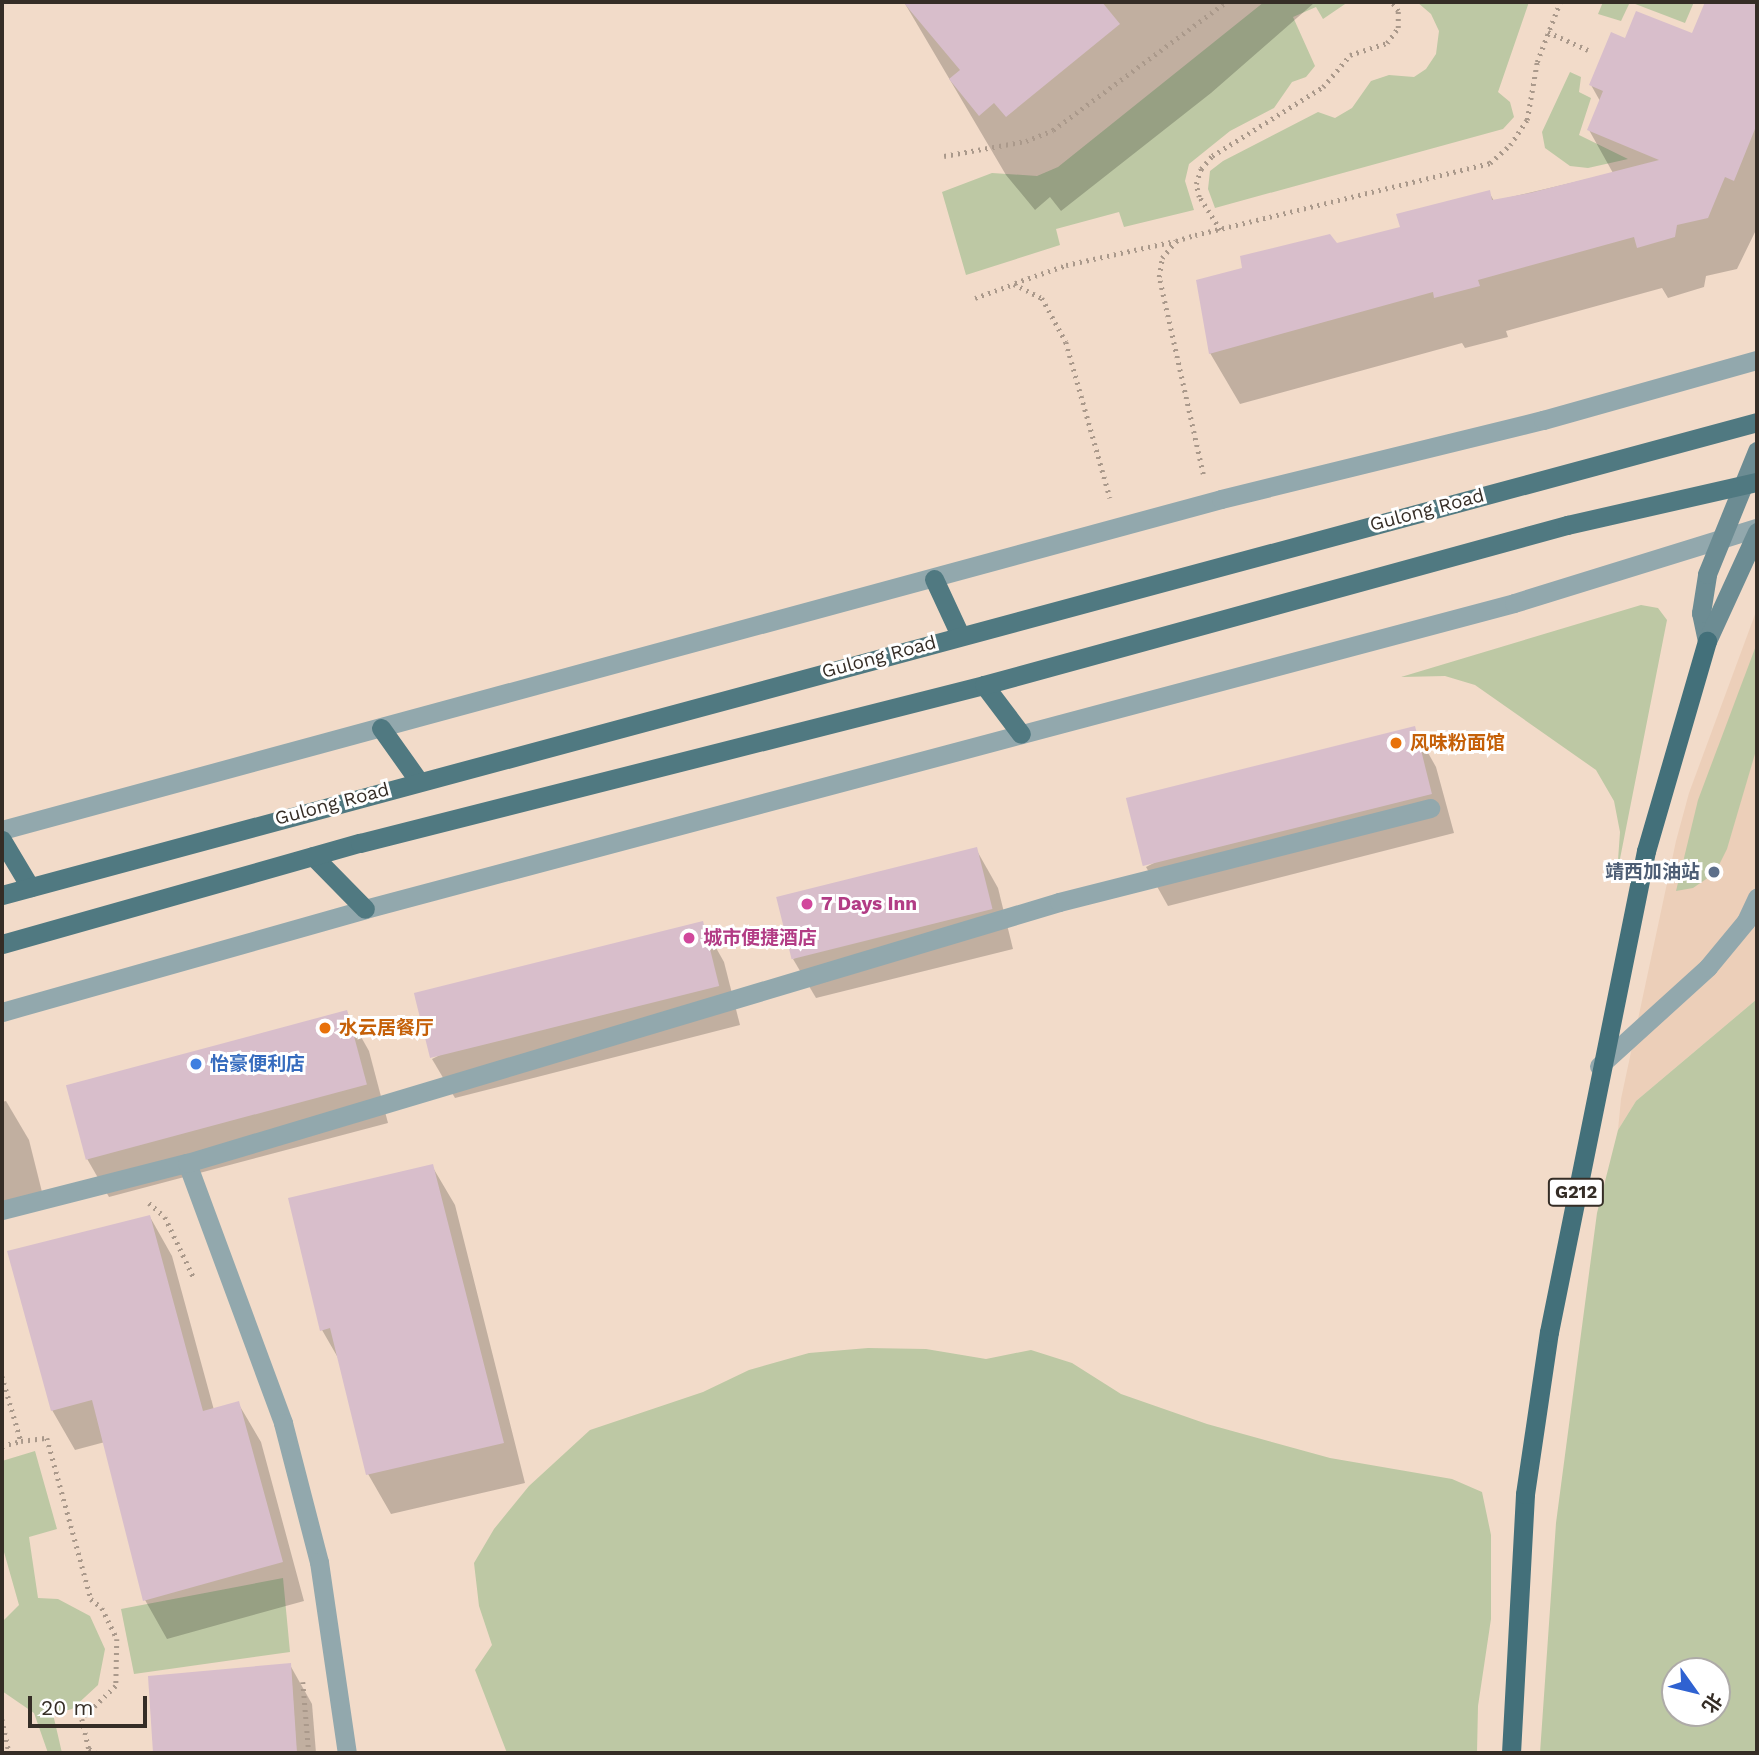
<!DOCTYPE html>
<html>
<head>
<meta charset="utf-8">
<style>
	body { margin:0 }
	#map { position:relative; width:1759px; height:1755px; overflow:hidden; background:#f2dbc9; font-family:"Work Sans","Noto Sans SC",sans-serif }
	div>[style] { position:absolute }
	.built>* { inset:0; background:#eccfb9 }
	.green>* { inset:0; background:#bdc8a4 }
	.shadow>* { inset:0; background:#0003 }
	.building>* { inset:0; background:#d8becb; transform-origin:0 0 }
	.path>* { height:4.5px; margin-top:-2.25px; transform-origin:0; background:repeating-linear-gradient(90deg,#aa998b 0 2px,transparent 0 7px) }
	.service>* { height:19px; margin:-9.5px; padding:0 9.5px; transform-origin:9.5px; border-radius:9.5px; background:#92a8ad }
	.minor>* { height:19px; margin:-9.5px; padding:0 9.5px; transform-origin:9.5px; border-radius:9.5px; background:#92a8ad }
	.secondary>* { height:19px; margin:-9.5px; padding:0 9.5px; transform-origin:9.5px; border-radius:9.5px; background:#6c8c93 }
	.primary>* { height:19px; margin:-9.5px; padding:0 9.5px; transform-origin:9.5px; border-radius:9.5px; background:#507981 }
	.trunk>* { height:19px; margin:-9.5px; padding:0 9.5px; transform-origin:9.5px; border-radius:9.5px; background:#43707a }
	.dots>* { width:19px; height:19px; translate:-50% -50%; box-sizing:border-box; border:4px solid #fff; border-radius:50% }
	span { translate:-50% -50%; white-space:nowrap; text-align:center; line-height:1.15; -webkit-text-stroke:6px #fff; paint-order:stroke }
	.shield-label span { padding:2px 5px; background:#fff; border:2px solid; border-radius:5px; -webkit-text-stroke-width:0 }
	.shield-label { font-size:18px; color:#352d26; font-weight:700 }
	.street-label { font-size:19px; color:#352d26 }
	.food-label { font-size:19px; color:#c56008; font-weight:700 }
	.left { translate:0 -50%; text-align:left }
	.service-label { font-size:19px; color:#4e5e75; font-weight:700 }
	.right { translate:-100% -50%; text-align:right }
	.hotel-label { font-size:19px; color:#b23c85; font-weight:700 }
	.shop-label { font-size:19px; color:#366cbe; font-weight:700 }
	.frame { position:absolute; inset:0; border:4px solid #352d26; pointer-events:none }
	.north { position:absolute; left:1661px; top:1657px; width:70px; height:70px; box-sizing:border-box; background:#fff; border:2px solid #aeaba8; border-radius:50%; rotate:124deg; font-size:19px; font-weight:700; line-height:28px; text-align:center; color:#352d26 }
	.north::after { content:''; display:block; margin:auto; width:24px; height:32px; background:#2f62d1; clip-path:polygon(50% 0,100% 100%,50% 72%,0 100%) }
	.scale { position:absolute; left:28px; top:1696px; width:119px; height:32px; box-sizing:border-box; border:4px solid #352d26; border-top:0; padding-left:9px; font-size:21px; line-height:24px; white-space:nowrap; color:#352d26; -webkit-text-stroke:5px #fff; paint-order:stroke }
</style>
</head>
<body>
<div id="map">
	<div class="built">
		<div style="clip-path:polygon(1757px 609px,1757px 999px,1636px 1101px,1618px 1130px,1621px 1099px,1676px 841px,1689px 793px)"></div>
	</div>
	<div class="green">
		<div style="clip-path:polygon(1264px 2px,1348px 2px,1323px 19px,1316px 7px,1293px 17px,1315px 66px,1306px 77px,1292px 82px,1274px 108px,1230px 131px,1189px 164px,1185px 181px,1194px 210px,1124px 227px,1119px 212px,1056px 229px,1060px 245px,966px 275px,942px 192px,992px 173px,1037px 176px,1058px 167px)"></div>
		<div style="clip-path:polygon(1417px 2px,1529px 2px,1498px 92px,1510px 102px,1514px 117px,1503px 129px,1215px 208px,1208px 189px,1210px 171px,1223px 161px,1318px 112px,1335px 118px,1352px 108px,1371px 81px,1389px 75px,1414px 77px,1426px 69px,1436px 54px,1439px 31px,1431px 14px)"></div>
		<div style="clip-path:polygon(1603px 2px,1630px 2px,1621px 21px,1598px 14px)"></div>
		<div style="clip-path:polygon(1630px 2px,1694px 2px,1685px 23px)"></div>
		<div style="clip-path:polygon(1570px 72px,1581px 77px,1579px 92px,1591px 98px,1579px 135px,1628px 159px,1588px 168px,1570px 166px,1545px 148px,1542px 132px)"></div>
		<div style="clip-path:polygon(1641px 605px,1658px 608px,1667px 620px,1617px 874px,1620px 832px,1614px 801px,1596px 770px,1475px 685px,1445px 676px,1401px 677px)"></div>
		<div style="clip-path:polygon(1757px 643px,1757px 747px,1727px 849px,1715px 873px,1693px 888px,1676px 891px,1698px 800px)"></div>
		<div style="clip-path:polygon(evenodd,1757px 999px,1757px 1753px,1540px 1753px,1556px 1523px,1597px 1213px,1618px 1130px,1636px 1101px,1757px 999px,1675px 1671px,1717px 1671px,1717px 1713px,1675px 1713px,1675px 1671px)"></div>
		<div style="clip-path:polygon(868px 1348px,926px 1349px,986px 1359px,1031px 1350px,1072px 1363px,1121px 1394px,1207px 1424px,1330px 1458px,1452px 1479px,1482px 1492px,1491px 1535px,1491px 1619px,1478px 1706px,1477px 1753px,507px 1753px,475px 1670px,492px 1645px,479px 1606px,474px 1563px,494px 1529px,529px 1486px,590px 1430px,703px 1392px,749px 1370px,809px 1353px)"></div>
		<div style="clip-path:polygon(35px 1451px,57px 1529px,29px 1537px,38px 1598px,58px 1599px,90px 1616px,105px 1649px,98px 1685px,72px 1709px,53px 1714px,62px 1753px,48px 1753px,34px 1713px,2px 1691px,2px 1622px,19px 1605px,2px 1545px,2px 1461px)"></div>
		<div style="clip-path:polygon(283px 1578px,290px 1652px,134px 1674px,121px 1609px)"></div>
	</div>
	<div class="shadow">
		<div style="clip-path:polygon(904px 2px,1313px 2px,1314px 3px,1211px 93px,1061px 211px,1050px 197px,1035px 210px,1006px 175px)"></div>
		<div style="clip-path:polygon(1707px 2px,1757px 2px,1757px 228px,1737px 269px,1706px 276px,1704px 287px,1668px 298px,1662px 288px,1506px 331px,1508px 337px,1465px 348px,1462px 343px,1240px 404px,1210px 353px,1336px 245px,1402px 228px,1489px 192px,1494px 201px,1613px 173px,1589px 130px,1600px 101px,1591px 85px,1626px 41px,1693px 35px)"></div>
		<div style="clip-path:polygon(1414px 728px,1436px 767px,1454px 833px,1168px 906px,1146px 867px)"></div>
		<div style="clip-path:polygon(976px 849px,998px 888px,1013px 949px,816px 998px,793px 959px)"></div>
		<div style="clip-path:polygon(702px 923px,724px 962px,740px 1025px,455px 1098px,432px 1059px)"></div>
		<div style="clip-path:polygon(347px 1012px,369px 1051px,388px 1123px,109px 1197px,86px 1157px)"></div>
		<div style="clip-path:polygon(6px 1101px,29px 1140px,46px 1208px,2px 1219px,2px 1102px)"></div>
		<div style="clip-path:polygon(432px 1166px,455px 1205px,525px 1483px,391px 1514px,368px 1474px,341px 1363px,322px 1330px)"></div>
		<div style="clip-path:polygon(150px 1217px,172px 1256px,214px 1410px,238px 1403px,261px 1442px,304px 1601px,167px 1639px,145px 1600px,105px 1442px,75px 1450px,52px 1410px)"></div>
		<div style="clip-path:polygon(290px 1665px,312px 1704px,316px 1753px,154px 1753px,150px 1678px)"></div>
	</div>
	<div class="building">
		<div style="clip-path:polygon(903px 2px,1102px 2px,1120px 24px,1006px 117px,994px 103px,979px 116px,949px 79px,960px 70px)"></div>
		<div style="clip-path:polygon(1705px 2px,1757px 2px,1757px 124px,1734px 181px,1725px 177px,1708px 218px,1677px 225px,1675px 237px,1637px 248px,1634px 237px,1478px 280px,1480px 286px,1434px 298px,1433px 292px,1209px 354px,1196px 280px,1242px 268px,1240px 256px,1330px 234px,1337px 243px,1400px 227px,1396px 214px,1490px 190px,1492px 200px,1530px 193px,1659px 160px,1587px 130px,1603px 91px,1589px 85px,1611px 32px,1625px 38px,1636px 11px,1692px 33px)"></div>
		<div style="left:1415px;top:726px;width:70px;height:298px;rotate:76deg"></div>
		<div style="left:977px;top:847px;width:64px;height:207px;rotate:76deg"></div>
		<div style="left:703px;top:921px;width:67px;height:298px;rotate:76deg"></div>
		<div style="left:347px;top:1010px;width:77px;height:291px;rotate:75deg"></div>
		<div style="clip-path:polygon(433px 1164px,504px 1443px,366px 1475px,330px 1328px,320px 1331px,288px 1198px)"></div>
		<div style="clip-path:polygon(150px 1215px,203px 1411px,239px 1401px,283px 1562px,143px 1601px,92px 1400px,51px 1411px,7px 1251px)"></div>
		<div style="clip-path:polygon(291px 1663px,297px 1753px,153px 1753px,148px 1676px)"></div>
	</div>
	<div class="path">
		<div style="left:1548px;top:32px;width:44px;rotate:24.2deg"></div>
		<div style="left:944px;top:156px;width:83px;rotate:-10.4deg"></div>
		<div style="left:1026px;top:141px;width:29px;rotate:-22deg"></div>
		<div style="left:1053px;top:130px;width:215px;rotate:-36.5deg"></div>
		<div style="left:1220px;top:230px;width:39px;rotate:-122deg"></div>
		<div style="left:1199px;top:197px;width:13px;rotate:-103deg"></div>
		<div style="left:1196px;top:184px;width:16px;rotate:-72deg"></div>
		<div style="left:1201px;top:169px;width:17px;rotate:-50deg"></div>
		<div style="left:1212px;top:156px;width:131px;rotate:-31.9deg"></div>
		<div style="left:1323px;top:87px;width:42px;rotate:-49.8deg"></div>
		<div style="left:1350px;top:55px;width:39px;rotate:-18deg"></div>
		<div style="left:1387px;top:43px;width:19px;rotate:-54deg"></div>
		<div style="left:1398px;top:28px;width:17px;rotate:-90deg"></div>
		<div style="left:1398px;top:11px;width:11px;rotate:-124deg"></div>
		<div style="left:1015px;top:283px;width:54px;rotate:-19.4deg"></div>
		<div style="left:1066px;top:265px;width:112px;rotate:-12.4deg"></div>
		<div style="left:975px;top:298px;width:41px;rotate:-19.7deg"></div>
		<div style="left:1014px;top:284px;width:31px;rotate:27deg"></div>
		<div style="left:1042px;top:298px;width:50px;rotate:61.4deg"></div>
		<div style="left:1066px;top:342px;width:162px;rotate:74.2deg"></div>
		<div style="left:1203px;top:474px;width:202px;rotate:-102.6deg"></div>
		<div style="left:1159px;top:277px;width:19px;rotate:-81deg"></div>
		<div style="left:1162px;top:258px;width:22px;rotate:-51deg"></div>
		<div style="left:1176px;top:241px;width:20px;rotate:-18deg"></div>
		<div style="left:1195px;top:235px;width:304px;rotate:-13.7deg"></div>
		<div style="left:1490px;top:163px;width:27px;rotate:-42deg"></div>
		<div style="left:1510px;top:145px;width:30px;rotate:-56deg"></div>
		<div style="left:1527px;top:120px;width:59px;rotate:-80.2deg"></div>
		<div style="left:1537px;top:62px;width:64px;rotate:-69deg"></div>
		<div style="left:149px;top:1203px;width:21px;rotate:41deg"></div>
		<div style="left:165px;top:1217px;width:68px;rotate:64.6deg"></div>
		<div style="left:2px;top:1376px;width:68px;rotate:73.7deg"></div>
		<div style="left:21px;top:1441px;width:26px;rotate:-7deg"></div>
		<div style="left:47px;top:1438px;width:167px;rotate:74.7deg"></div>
		<div style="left:91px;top:1599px;width:14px;rotate:39deg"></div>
		<div style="left:102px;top:1608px;width:34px;rotate:64deg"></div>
		<div style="left:117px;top:1639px;width:47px;rotate:91.2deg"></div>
		<div style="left:116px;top:1686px;width:47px;rotate:135.9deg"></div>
		<div style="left:82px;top:1719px;width:31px;rotate:77deg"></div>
		<div style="left:89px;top:1749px;width:8px;rotate:30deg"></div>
		<div style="left:2px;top:1446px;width:20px;rotate:-15deg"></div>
		<div style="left:303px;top:1682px;width:71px;rotate:85.2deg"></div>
		<div style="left:2px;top:1719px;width:35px;rotate:78deg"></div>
	</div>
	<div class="service">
		<div style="left:1599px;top:1066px;width:147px;rotate:-42.2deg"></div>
		<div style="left:1708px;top:967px;width:60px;rotate:-50.4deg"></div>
		<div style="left:1746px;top:921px;width:26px;rotate:-65deg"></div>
		<div style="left:187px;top:1163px;width:277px;rotate:69.7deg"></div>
		<div style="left:283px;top:1423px;width:144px;rotate:75.5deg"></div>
		<div style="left:319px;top:1562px;width:193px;rotate:81.7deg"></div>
		<div style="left:2px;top:1210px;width:191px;rotate:-14.3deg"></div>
		<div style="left:187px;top:1163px;width:910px;rotate:-16.66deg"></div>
		<div style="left:1059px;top:902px;width:383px;rotate:-14.2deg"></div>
	</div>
	<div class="minor">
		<div style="left:2px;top:830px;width:1263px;rotate:-15.19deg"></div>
		<div style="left:1221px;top:499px;width:332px;rotate:-13.8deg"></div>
		<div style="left:1543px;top:420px;width:222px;rotate:-15.7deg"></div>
		<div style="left:2px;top:1012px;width:377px;rotate:-15.8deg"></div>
		<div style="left:365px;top:909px;width:1189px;rotate:-14.91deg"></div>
		<div style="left:1514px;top:603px;width:254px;rotate:-17.2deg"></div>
	</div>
	<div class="secondary">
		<div style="left:1707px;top:641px;width:29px;rotate:-102deg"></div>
		<div style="left:1701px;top:613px;width:39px;rotate:-81deg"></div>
		<div style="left:1707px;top:574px;width:133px;rotate:-67.9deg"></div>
		<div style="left:1707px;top:641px;width:120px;rotate:-65.4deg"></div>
	</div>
	<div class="primary">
		<div style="left:934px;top:579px;width:62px;rotate:65.1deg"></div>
		<div style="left:984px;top:685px;width:61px;rotate:52.9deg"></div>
		<div style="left:381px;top:728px;width:64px;rotate:54.6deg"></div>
		<div style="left:2px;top:840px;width:55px;rotate:59.2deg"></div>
		<div style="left:313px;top:856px;width:74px;rotate:45.5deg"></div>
		<div style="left:2px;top:895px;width:1818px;rotate:-15.08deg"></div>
		<div style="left:2px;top:944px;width:372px;rotate:-15.8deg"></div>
		<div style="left:360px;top:843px;width:644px;rotate:-14.21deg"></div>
		<div style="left:984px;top:685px;width:605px;rotate:-15.35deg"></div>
		<div style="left:1567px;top:525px;width:195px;rotate:-12.8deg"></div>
	</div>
	<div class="trunk">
		<div style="left:1511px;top:1753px;width:259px;rotate:-86.9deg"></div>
		<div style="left:1525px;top:1494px;width:164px;rotate:-81.6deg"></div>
		<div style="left:1549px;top:1332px;width:491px;rotate:-78.6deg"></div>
		<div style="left:1646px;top:851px;width:219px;rotate:-73.8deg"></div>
	</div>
	<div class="dots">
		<div style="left:1396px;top:743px;background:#e8710a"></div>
		<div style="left:1714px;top:872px;background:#5c6f8a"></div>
		<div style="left:807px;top:904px;background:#d1479c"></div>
		<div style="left:689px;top:938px;background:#d1479c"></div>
		<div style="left:325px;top:1028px;background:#e8710a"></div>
		<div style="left:196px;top:1064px;background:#3f7fe0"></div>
	</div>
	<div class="shield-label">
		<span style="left:1576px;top:1192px">G212</span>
	</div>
	<div class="street-label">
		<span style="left:1427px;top:510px;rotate:-15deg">Gulong Road</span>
		<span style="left:879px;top:657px;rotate:-15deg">Gulong Road</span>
		<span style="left:332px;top:804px;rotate:-15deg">Gulong Road</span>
	</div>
	<div class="food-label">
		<span class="left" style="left:1410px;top:743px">风味粉面馆</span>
		<span class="left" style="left:339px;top:1028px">水云居餐厅</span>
	</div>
	<div class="service-label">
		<span class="right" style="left:1700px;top:872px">靖西加油站</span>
	</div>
	<div class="hotel-label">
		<span class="left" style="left:821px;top:904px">7 Days Inn</span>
		<span class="left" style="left:703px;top:938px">城市便捷酒店</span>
	</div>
	<div class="shop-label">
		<span class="left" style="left:210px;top:1064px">怡豪便利店</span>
	</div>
	<div class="frame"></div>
	<div class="north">北</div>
	<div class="scale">20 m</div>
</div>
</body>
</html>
